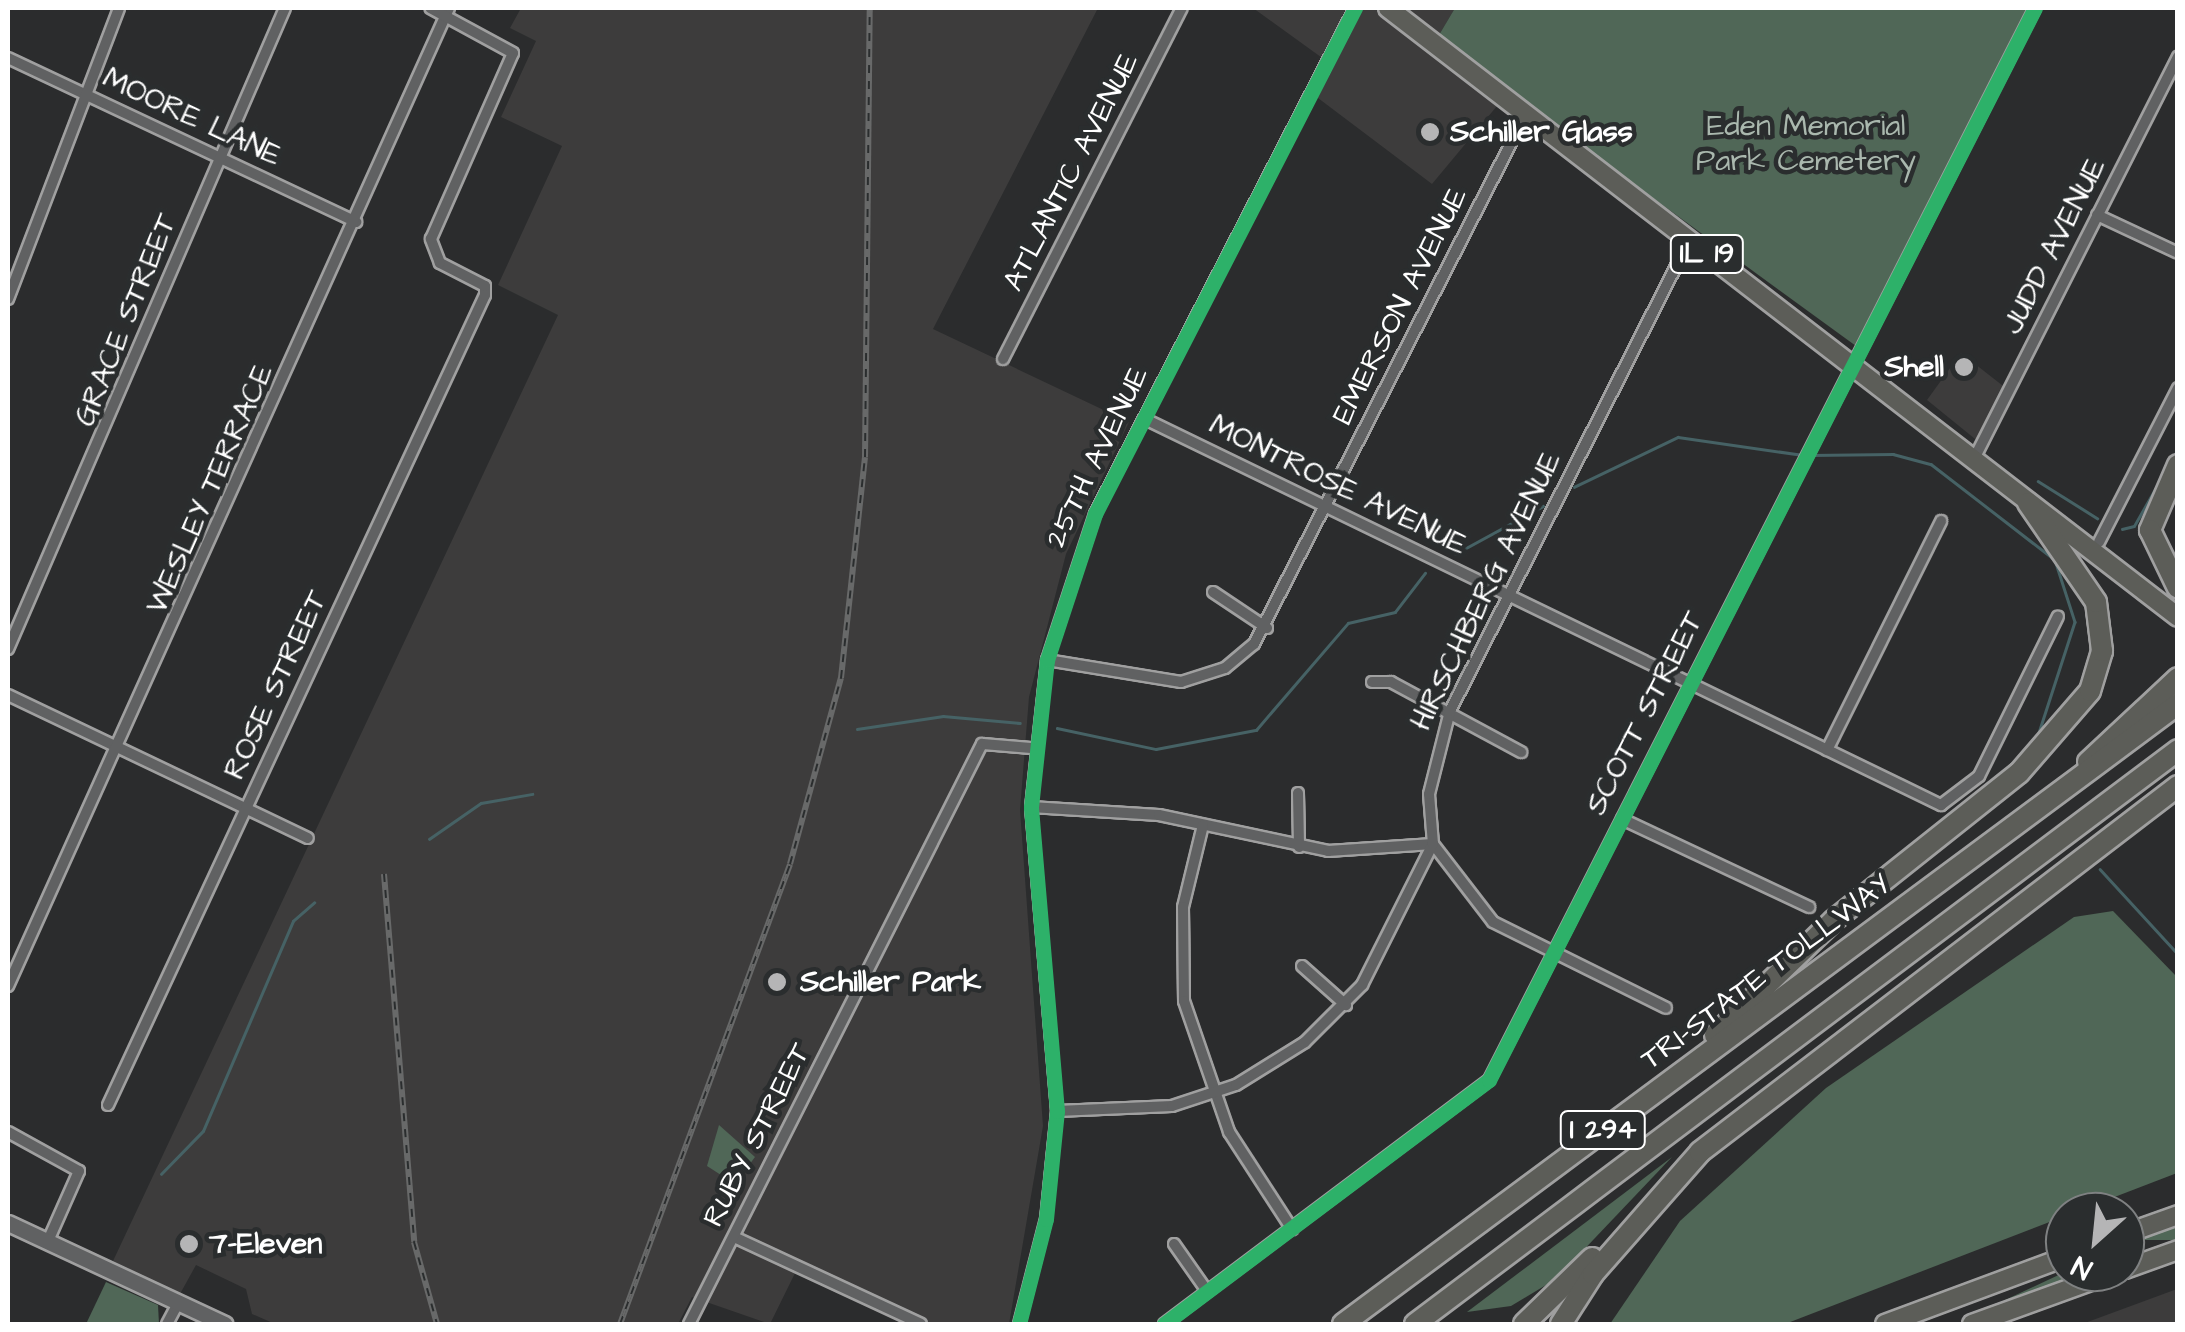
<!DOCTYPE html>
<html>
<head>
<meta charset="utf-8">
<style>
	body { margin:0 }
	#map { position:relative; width:2185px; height:1332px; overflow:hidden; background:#2b2c2d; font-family:"Architects Daughter",sans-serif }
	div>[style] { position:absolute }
	.built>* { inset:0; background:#3d3c3c }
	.green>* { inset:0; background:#506757; transform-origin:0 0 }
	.stream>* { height:2.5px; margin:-1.25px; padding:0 1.25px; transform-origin:1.25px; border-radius:1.25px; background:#466265 }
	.roads { filter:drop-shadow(2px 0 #a0a0a0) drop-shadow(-2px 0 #a0a0a0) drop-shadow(0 2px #a0a0a0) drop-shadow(0 -2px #a0a0a0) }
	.minor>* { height:10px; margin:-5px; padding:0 5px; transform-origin:5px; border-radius:5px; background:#606162 }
	.secondary>* { height:15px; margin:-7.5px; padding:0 7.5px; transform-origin:7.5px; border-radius:7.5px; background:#606162 }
	.primary>* { height:18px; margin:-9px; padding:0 9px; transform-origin:9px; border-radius:9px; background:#5c5d58 }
	.motorway>* { height:20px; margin:-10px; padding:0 10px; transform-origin:10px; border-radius:10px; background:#5c5d58 }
	.rail>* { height:6px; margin-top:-3px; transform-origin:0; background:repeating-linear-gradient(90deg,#2a2d2e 0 8px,#686969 0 16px); box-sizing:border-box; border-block:2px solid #686969 }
	.cycleway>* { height:15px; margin:-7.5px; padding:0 7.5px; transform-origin:7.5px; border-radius:7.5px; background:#2db169 }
	.dots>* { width:28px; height:28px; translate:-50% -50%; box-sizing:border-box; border:5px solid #2a2d2e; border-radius:50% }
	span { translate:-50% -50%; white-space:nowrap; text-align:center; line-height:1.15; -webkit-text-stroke:9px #2a2d2e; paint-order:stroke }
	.shield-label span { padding:2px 8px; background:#2a2d2e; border:2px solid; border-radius:8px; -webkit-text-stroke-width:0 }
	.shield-label { font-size:28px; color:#fff; font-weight:700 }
	.street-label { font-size:30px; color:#fff }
	.park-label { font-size:30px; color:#aab8ae }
	.poi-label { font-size:30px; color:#fff; font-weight:700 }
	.left { translate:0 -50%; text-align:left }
	.right { translate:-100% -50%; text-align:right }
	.frame { position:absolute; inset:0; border:10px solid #fff; pointer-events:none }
	.north { position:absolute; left:2045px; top:1192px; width:100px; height:100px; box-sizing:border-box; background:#2a2d2e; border:2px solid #7f8182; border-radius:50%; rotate:207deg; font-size:28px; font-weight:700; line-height:40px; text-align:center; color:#fff }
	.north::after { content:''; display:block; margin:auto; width:35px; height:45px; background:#b5b5b6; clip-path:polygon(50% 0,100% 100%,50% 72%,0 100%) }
</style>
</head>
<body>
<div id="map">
	<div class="built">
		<div style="clip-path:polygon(521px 8px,1098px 8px,933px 329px,1129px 422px,1066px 554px,1029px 697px,1020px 810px,1043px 1126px,1009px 1324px,926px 1324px,799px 1265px,770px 1324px,692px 1297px,678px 1324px,275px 1324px,252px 1314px,246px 1289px,196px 1265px,180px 1294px,113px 1261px,558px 315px,498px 285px,562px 146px,501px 117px,536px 41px,510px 28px)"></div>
		<div style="clip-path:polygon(1253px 8px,1455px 8px,1436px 40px,1507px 94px,1432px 184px,1310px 92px,1325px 60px)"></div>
		<div style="clip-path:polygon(1961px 353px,2007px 389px,1980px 443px,1927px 400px)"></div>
		<div style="clip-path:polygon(2177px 1289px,2177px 1324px,2082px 1324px)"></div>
	</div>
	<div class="green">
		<div style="clip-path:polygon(1455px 8px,2027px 8px,1856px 346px,1436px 40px)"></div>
		<div style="clip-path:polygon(2113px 911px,2177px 977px,2177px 1173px,1785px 1324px,1610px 1324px,1680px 1221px,1826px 1088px,2074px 917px)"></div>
		<div style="clip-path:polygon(719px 1125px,755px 1157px,735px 1184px,707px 1166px)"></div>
		<div style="clip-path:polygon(1672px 1157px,1556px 1279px,1511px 1306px,1467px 1312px)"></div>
		<div style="left:2177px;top:1228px;width:12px;height:55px;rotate:90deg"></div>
		<div style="clip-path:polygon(2065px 1272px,2089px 1272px,2006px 1302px,2005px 1300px)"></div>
		<div style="clip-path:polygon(106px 1282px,158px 1305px,159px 1324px,86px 1324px)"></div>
	</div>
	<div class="stream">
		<div style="left:1811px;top:455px;width:82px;rotate:-0.7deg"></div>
		<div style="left:1893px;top:454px;width:39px;rotate:15deg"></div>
		<div style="left:1931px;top:464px;width:157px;rotate:37.7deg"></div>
		<div style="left:2055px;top:560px;width:65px;rotate:72.1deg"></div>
		<div style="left:2075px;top:622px;width:117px;rotate:108deg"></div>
		<div style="left:2038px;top:481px;width:70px;rotate:32.1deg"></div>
		<div style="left:1574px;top:487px;width:115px;rotate:-25.7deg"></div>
		<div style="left:1678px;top:437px;width:126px;rotate:8.2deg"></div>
		<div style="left:2122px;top:529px;width:12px;rotate:-14deg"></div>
		<div style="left:2134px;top:526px;width:89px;rotate:-60.3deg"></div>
		<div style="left:1455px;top:554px;width:100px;rotate:-28.6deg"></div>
		<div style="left:1057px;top:728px;width:101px;rotate:12deg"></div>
		<div style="left:1156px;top:749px;width:102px;rotate:-10.8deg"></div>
		<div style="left:1256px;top:730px;width:141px;rotate:-49.3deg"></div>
		<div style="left:1348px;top:623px;width:48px;rotate:-13.2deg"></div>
		<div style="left:1395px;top:612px;width:49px;rotate:-52.4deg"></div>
		<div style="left:857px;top:729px;width:87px;rotate:-8.6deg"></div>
		<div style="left:943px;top:716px;width:77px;rotate:5.2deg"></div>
		<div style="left:429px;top:839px;width:63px;rotate:-34.7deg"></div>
		<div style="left:481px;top:803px;width:52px;rotate:-10deg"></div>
		<div style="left:2100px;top:869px;width:115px;rotate:47.5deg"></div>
		<div style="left:161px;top:1174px;width:60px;rotate:-45.7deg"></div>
		<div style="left:203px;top:1131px;width:228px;rotate:-66.8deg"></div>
		<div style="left:293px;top:921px;width:28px;rotate:-41deg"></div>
	</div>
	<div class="roads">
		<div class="minor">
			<div style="left:8px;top:58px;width:385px;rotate:25.2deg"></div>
			<div style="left:2097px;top:215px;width:89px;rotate:25.1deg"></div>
			<div style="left:8px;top:299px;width:311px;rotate:-69.1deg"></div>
			<div style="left:1003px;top:359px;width:394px;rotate:-63deg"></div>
			<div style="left:1145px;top:419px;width:885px;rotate:25.87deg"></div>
			<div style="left:1941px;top:805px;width:48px;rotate:-37.3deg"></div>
			<div style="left:1979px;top:776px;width:178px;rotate:-63.7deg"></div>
			<div style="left:1975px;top:457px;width:449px;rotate:-63.1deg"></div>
			<div style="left:2099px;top:542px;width:173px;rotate:-62.8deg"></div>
			<div style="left:1213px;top:592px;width:65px;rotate:33.7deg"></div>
			<div style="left:8px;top:649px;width:698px;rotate:-66.63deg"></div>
			<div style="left:1047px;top:660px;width:136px;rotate:9.3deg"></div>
			<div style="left:1181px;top:682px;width:46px;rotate:-17.7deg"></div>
			<div style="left:1225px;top:668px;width:38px;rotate:-40deg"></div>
			<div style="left:1254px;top:644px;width:596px;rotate:-62.83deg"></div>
			<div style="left:1372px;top:682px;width:19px"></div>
			<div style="left:1391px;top:682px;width:148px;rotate:28.3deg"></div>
			<div style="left:8px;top:695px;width:332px;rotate:25.5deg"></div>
			<div style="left:1827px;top:750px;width:256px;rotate:-63.5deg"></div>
			<div style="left:1298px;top:793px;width:54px;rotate:88.9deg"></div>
			<div style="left:1031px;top:807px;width:128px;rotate:3.6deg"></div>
			<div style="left:1159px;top:815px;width:173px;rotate:12deg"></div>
			<div style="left:1328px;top:851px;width:105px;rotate:-3.8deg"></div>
			<div style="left:1433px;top:844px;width:98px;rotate:52.4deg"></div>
			<div style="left:1493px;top:922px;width:193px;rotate:26.4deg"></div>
			<div style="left:1622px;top:819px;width:207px;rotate:25.2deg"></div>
			<div style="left:1203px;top:825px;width:84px;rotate:103.7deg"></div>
			<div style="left:1183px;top:907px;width:94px;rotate:89.4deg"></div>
			<div style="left:1184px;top:1001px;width:139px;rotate:71deg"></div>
			<div style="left:1229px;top:1132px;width:116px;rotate:57deg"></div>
			<div style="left:1302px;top:966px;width:59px;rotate:41.6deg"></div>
			<div style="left:8px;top:986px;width:1073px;rotate:-65.73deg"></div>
			<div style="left:108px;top:1105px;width:893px;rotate:-65.04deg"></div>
			<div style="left:485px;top:295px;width:9px;rotate:-90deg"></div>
			<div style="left:485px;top:286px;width:51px;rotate:-152.9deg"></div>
			<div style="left:440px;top:263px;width:26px;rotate:-111deg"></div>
			<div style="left:431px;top:239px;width:203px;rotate:-66.2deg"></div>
			<div style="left:513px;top:53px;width:94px;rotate:-151.5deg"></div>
			<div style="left:1057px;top:1111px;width:115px;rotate:-2.5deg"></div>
			<div style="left:1172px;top:1106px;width:67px;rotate:-18.2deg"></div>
			<div style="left:1236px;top:1085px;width:81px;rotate:-31.9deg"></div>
			<div style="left:1305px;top:1042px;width:81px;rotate:-45deg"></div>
			<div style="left:1362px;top:985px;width:158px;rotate:-63.3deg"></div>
			<div style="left:1433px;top:844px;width:50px;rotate:-94.6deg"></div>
			<div style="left:1429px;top:794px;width:86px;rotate:-75.8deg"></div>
			<div style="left:1450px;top:711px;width:527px;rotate:-63.05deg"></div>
			<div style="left:8px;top:1132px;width:81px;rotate:28.8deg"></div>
			<div style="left:79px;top:1171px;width:77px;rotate:113.9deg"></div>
			<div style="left:734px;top:1237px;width:206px;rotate:24.9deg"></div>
			<div style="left:1174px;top:1244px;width:57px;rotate:54.9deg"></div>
			<div style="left:167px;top:1324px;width:24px;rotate:-62deg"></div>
			<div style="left:689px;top:1324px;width:650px;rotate:-63.2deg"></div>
			<div style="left:982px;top:744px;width:50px;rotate:4.6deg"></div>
			<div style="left:1019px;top:1324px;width:108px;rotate:-75.6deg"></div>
			<div style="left:1046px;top:1219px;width:109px;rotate:-84.2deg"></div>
			<div style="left:1057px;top:1111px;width:305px;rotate:-94.9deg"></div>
			<div style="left:1031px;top:807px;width:148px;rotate:-83.8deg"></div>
			<div style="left:1047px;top:660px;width:154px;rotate:-71.8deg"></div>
			<div style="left:1095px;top:514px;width:569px;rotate:-62.8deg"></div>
			<div style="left:1164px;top:1324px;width:406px;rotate:-36.9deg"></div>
			<div style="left:1489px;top:1080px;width:1203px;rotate:-63.01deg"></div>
		</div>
		<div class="secondary">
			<div style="left:8px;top:1223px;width:239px;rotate:25deg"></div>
		</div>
		<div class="primary">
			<div style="left:1388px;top:8px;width:997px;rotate:37.63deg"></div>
			<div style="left:2125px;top:1234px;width:56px;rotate:-19.7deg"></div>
			<div style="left:2125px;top:1269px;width:56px;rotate:-19.7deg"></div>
			<div style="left:1885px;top:1324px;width:192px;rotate:-20.4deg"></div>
			<div style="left:1972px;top:1324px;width:153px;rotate:-19.9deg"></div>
		</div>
		<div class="motorway">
			<div style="left:2178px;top:465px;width:71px;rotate:113.3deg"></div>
			<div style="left:2150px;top:530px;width:64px;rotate:64.2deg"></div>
			<div style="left:2088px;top:762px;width:123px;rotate:-43deg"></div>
			<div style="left:1715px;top:1035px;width:165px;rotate:-44deg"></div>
			<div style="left:1834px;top:920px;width:236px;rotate:-38.5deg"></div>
			<div style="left:2019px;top:773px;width:108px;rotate:-49.1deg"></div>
			<div style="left:2090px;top:691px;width:42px;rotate:-73.3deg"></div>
			<div style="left:2102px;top:651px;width:49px;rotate:-97deg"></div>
			<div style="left:2096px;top:602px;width:120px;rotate:-124.5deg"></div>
			<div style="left:1343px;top:1324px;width:1040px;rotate:-36.59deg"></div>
			<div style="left:1415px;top:1324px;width:955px;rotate:-36.95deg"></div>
			<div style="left:1524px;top:1324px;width:95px;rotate:-44.1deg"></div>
			<div style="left:1561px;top:1324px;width:59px;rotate:-57.4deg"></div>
			<div style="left:1593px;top:1274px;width:162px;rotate:-48.7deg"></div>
			<div style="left:1700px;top:1152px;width:602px;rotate:-37.44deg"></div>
		</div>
	</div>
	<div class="rail">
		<div style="left:384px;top:874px;width:369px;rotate:85.3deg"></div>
		<div style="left:414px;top:1242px;width:85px;rotate:74.3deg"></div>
		<div style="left:620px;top:1324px;width:490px;rotate:-69.7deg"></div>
		<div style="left:790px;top:864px;width:193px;rotate:-74.7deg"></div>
		<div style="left:841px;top:678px;width:222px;rotate:-83.8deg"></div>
		<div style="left:865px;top:457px;width:449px;rotate:-89.4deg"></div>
	</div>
	<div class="cycleway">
		<div style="left:1019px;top:1324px;width:108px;rotate:-75.6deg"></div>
		<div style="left:1046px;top:1219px;width:109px;rotate:-84.2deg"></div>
		<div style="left:1057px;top:1111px;width:305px;rotate:-94.9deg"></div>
		<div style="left:1031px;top:807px;width:148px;rotate:-83.8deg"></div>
		<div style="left:1047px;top:660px;width:154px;rotate:-71.8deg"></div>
		<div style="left:1095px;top:514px;width:569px;rotate:-62.8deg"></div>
		<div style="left:1164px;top:1324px;width:406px;rotate:-36.9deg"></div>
		<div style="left:1489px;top:1080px;width:1203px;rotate:-63.01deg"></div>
	</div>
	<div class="dots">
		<div style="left:1430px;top:132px;background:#b5b5b6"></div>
		<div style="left:1964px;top:367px;background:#b5b5b6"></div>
		<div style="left:777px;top:982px;background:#b5b5b6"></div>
		<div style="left:189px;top:1244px;background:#b5b5b6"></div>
	</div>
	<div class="shield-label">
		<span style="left:1707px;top:254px">IL 19</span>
		<span style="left:1603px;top:1130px">I 294</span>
	</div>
	<div class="street-label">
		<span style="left:192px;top:117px;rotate:25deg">MOORE LANE</span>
		<span style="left:1071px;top:172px;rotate:-63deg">ATLANTIC AVENUE</span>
		<span style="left:2054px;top:246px;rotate:-63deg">JUDD AVENUE</span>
		<span style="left:1400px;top:306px;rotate:-63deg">EMERSON AVENUE</span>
		<span style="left:126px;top:320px;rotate:-68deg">GRACE STREET</span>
		<span style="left:1097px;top:457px;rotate:-64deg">25TH AVENUE</span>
		<span style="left:1338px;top:485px;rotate:26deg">MONTROSE AVENUE</span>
		<span style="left:210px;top:489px;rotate:-66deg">WESLEY TERRACE</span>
		<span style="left:1486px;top:591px;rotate:-64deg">HIRSCHBERG AVENUE</span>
		<span style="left:276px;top:685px;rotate:-65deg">ROSE STREET</span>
		<span style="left:1645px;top:713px;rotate:-63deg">SCOTT STREET</span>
		<span style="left:1766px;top:972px;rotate:-37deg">TRI-STATE TOLLWAY</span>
		<span style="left:757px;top:1135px;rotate:-63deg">RUBY STREET</span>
	</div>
	<div class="park-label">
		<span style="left:1806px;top:143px">Eden Memorial<br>Park Cemetery</span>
	</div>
	<div class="poi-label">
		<span class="left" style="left:1450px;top:132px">Schiller Glass</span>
		<span class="right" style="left:1944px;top:367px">Shell</span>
		<span class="left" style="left:800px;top:982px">Schiller Park</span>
		<span class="left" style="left:209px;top:1244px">7-Eleven</span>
	</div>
	<div class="frame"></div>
	<div class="north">N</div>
</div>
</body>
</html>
